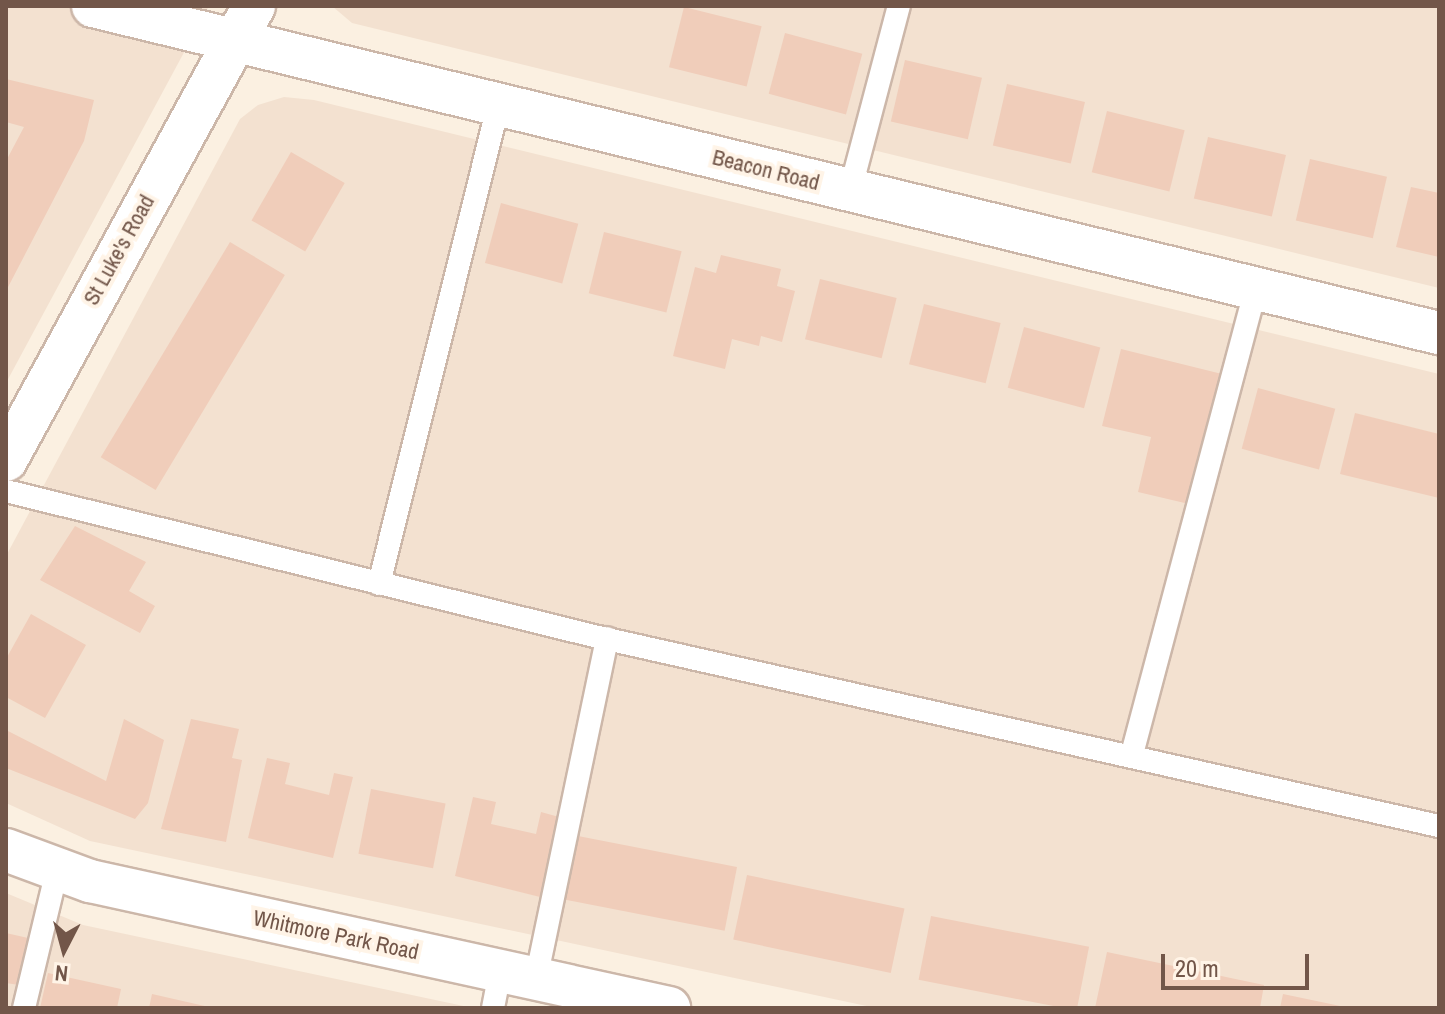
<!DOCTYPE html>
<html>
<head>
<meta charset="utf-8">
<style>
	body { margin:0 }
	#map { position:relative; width:1445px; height:1014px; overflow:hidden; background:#fbf0e1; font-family:"Archivo Narrow",sans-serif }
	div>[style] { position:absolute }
	.residential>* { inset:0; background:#f3e1d0 }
	.building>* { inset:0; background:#f0cdba; transform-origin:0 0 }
	.roads { filter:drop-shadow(2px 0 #ccb7a9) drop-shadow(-2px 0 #ccb7a9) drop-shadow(0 2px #ccb7a9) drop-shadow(0 -2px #ccb7a9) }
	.service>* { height:22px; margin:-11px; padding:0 11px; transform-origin:11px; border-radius:11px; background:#fff }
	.minor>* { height:42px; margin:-21px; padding:0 21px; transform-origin:21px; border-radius:21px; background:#fff }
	span { translate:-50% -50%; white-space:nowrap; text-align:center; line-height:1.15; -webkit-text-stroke:8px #fff4e7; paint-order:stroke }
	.street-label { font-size:22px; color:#725649 }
	.frame { position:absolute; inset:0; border:8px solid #725649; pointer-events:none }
	.north { position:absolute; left:24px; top:910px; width:80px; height:80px; -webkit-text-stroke:6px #fff4e7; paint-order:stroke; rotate:186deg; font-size:22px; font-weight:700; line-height:32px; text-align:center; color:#725649 }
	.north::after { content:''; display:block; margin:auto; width:28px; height:36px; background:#725649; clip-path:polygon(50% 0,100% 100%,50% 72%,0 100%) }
	.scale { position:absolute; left:1161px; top:954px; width:148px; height:36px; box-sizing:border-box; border:4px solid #725649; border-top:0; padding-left:10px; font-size:24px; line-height:28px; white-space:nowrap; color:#725649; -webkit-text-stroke:6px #fff4e7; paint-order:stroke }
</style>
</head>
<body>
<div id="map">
	<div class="residential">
		<div style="clip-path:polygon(6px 6px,209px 6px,6px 383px)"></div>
		<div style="clip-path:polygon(332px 6px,1439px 6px,1439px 288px,352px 23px)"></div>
		<div style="clip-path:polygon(284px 97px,314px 100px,1439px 374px,1439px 1008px,876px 1008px,90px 841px,6px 803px,6px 556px,240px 119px,258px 105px)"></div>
		<div style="clip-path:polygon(6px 893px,83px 925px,473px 1008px,6px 1008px)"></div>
	</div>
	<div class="building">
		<div style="left:684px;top:7px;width:80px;height:62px;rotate:14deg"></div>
		<div style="left:785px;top:33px;width:80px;height:63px;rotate:15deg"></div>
		<div style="left:905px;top:60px;width:79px;height:63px;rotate:13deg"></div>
		<div style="clip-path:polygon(6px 79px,94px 100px,84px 141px,6px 291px,6px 161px,24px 127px,6px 122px)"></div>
		<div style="left:1007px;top:84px;width:80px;height:63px;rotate:13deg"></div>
		<div style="left:1107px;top:111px;width:80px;height:63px;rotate:14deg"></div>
		<div style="left:1208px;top:137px;width:80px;height:63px;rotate:13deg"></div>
		<div style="left:291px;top:152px;width:62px;height:79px;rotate:30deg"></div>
		<div style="left:1310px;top:159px;width:79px;height:63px;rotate:13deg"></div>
		<div style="clip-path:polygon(1411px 187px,1439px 193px,1439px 257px,1396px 247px)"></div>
		<div style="left:501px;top:203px;width:80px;height:62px;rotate:15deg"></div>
		<div style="left:604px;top:232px;width:80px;height:63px;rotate:14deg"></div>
		<div style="left:230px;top:242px;width:64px;height:251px;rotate:31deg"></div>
		<div style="clip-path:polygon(721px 255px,781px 269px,777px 286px,795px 291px,782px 342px,761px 336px,759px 346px,732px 339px,725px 369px,673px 356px,695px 267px,716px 273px)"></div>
		<div style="left:820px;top:279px;width:79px;height:62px;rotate:14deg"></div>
		<div style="left:924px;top:304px;width:79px;height:62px;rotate:14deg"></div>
		<div style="left:1024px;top:327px;width:79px;height:63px;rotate:15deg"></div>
		<div style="clip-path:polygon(1121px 349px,1222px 374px,1189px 504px,1138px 492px,1151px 437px,1102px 426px)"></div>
		<div style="left:1258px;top:388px;width:80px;height:63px;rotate:15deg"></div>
		<div style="clip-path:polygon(1355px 413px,1439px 434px,1439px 498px,1340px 474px)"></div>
		<div style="clip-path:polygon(75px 526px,146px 562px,129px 591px,155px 606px,140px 633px,40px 580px)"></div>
		<div style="clip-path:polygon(31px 614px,86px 645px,45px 718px,6px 697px,6px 659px)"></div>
		<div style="clip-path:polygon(124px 719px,164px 740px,148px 803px,135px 819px,6px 768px,6px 730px,106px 781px)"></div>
		<div style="clip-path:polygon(191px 719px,239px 729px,232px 758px,242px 760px,226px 842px,161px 829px)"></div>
		<div style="clip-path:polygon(267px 758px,290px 763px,285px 784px,329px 795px,334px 773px,353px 777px,333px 858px,248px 838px)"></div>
		<div style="left:371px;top:789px;width:76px;height:66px;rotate:11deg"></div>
		<div style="clip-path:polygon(473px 797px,496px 802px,491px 824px,536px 834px,541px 812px,559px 817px,540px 897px,455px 876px)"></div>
		<div style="left:578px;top:836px;width:162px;height:65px;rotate:11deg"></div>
		<div style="left:747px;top:875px;width:161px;height:66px;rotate:12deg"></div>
		<div style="left:931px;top:916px;width:161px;height:65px;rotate:11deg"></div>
		<div style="clip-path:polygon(6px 933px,28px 938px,19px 985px,6px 983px)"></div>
		<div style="clip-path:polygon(1107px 952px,1264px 985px,1260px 1008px,1095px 1008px)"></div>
		<div style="clip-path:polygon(48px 973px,121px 989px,117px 1008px,40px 1008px)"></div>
		<div style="clip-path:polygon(152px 994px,209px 1007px,209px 1008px,149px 1008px)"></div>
		<div style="clip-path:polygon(1283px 994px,1345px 1007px,1345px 1008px,1280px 1008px)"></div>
	</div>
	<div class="roads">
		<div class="service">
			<div style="left:850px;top:191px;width:191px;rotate:-75.2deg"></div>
			<div style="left:6px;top:491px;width:610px;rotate:13.85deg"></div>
			<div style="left:598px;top:637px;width:862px;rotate:12.67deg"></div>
			<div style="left:379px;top:584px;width:493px;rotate:-76deg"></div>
			<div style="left:1132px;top:754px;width:481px;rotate:-75.1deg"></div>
			<div style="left:536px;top:979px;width:348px;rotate:-78.2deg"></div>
			<div style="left:24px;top:1008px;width:141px;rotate:-76.5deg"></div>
			<div style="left:493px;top:1008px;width:38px;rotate:-79deg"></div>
		</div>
		<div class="minor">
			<div style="left:93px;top:6px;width:1385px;rotate:13.66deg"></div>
			<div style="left:6px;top:460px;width:517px;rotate:-61.35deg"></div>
			<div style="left:6px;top:850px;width:90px;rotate:20.3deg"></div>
			<div style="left:90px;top:881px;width:593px;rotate:12.37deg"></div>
		</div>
	</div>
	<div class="street-label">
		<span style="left:766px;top:170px;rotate:14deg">Beacon Road</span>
		<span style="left:119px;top:250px;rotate:-61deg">St Luke's Road</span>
		<span style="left:336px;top:935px;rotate:12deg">Whitmore Park Road</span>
	</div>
	<div class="frame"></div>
	<div class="north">N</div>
	<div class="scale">20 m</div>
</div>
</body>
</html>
